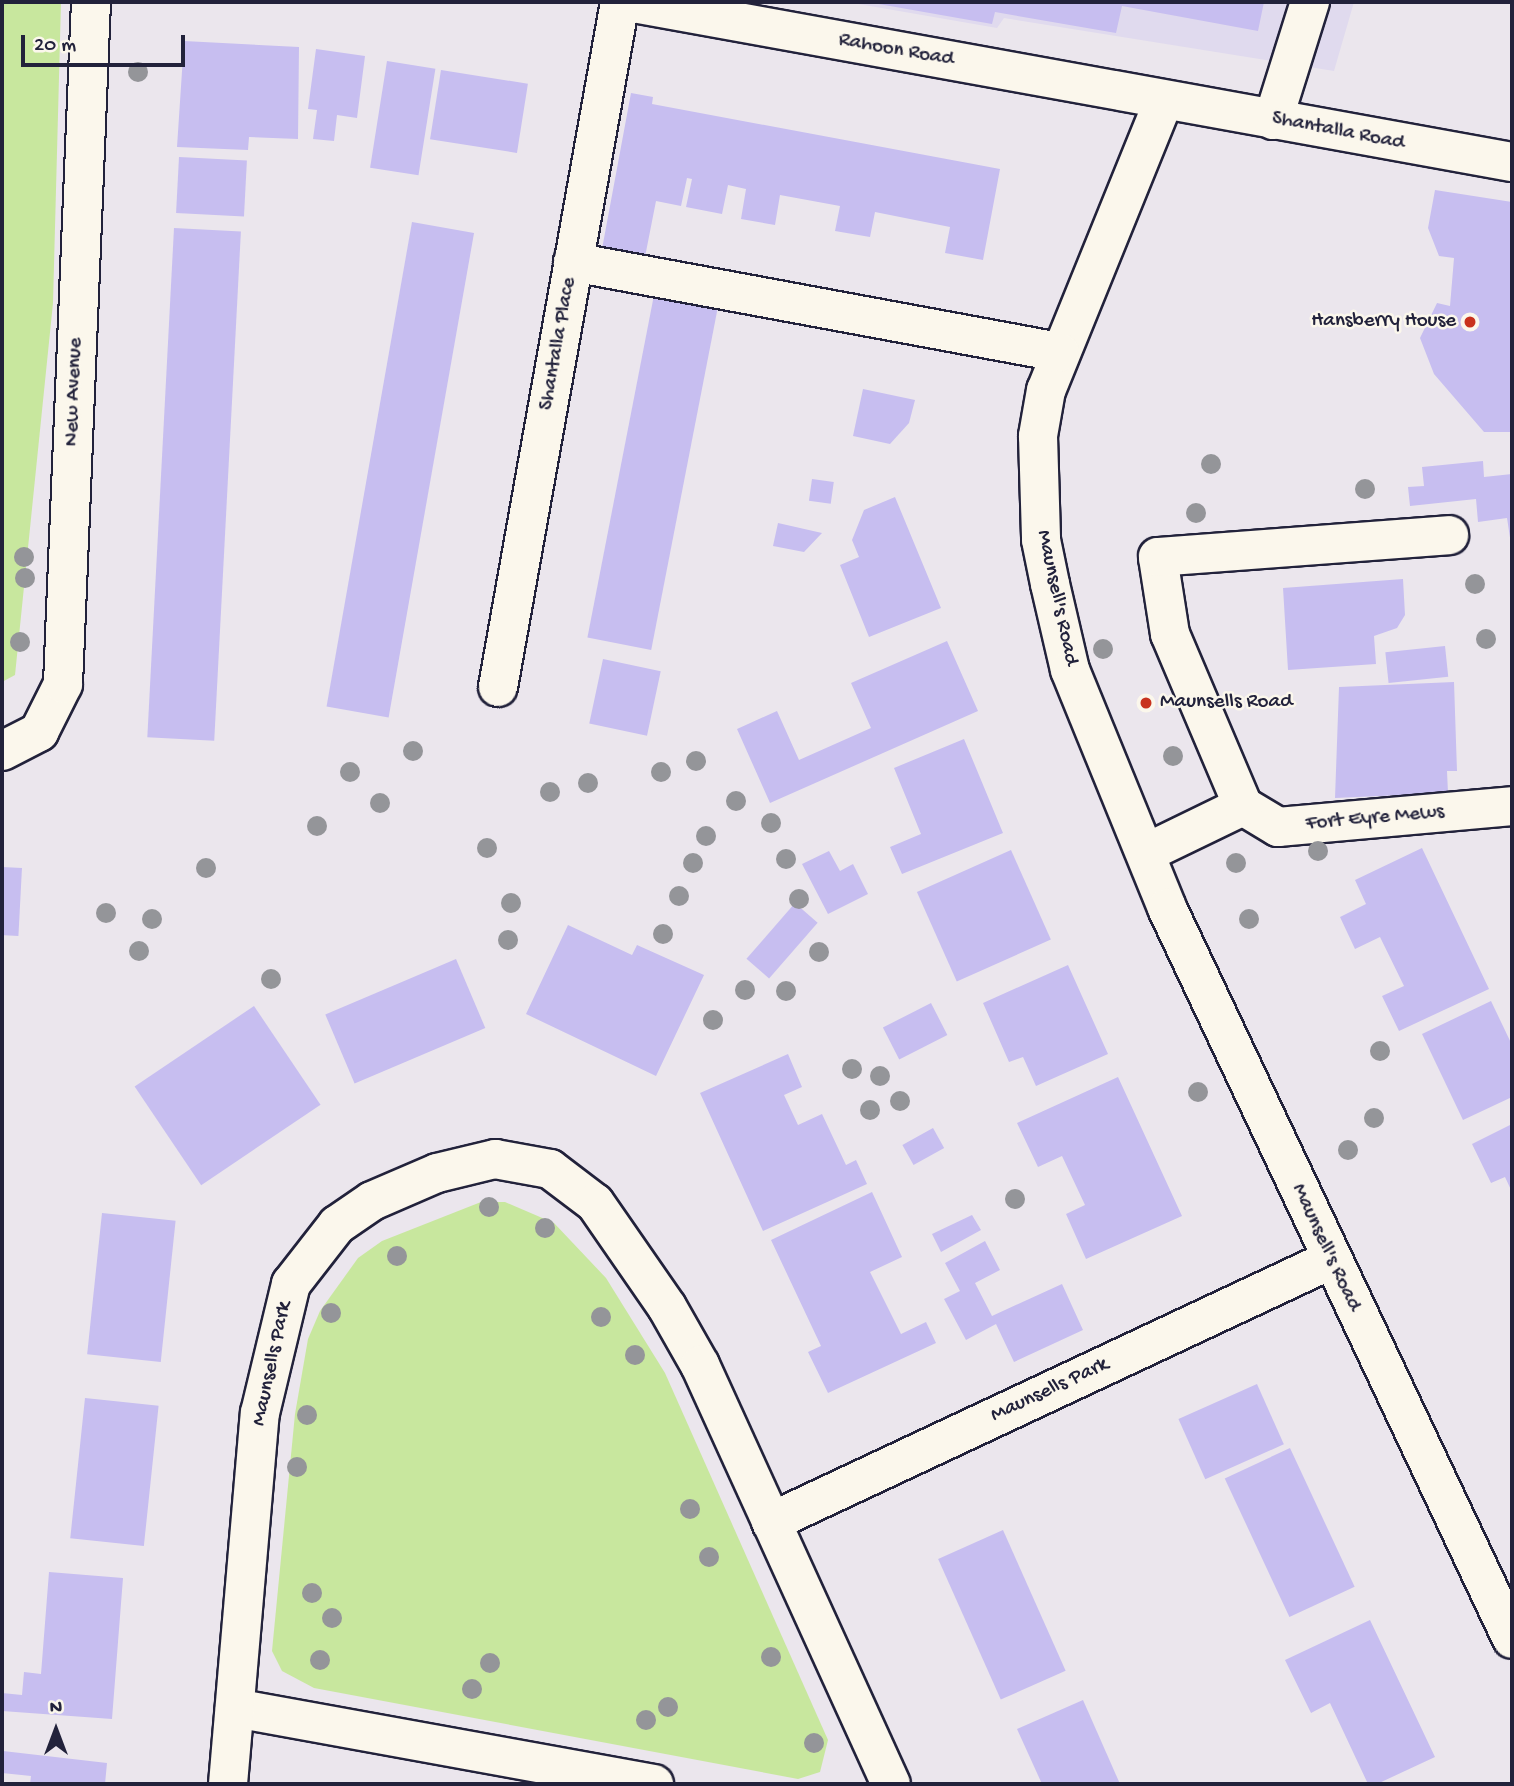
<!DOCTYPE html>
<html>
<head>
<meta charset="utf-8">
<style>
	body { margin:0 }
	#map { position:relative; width:1514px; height:1786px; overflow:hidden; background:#ebe6ed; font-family:"Gochi Hand",sans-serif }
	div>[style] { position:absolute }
	.built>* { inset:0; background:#e0daee }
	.green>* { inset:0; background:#c8e79e }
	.building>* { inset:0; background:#c7bef0; transform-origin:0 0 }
	.roads { filter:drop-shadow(2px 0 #22223b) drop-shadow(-2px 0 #22223b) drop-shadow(0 2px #22223b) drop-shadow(0 -2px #22223b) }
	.minor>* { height:38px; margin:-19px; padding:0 19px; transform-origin:19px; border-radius:19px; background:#fbf7ec }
	.trees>* { width:20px; height:20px; margin:-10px; border-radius:50%; background:#949599 }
	.dots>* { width:19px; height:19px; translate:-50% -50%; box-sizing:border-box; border:4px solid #fbf7ec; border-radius:50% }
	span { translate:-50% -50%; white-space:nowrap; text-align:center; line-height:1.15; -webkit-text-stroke:5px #fbf7ec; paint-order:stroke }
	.street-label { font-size:21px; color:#22223b }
	.poi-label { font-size:21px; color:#22223b }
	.right { translate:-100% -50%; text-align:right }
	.left { translate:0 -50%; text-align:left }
	.frame { position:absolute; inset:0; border:4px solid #22223b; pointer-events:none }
	.north { position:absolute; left:21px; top:1695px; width:70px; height:70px; -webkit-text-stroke:5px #fbf7ec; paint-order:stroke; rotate:0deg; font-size:19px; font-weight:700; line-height:28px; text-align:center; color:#22223b }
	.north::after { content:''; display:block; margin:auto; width:24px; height:32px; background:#22223b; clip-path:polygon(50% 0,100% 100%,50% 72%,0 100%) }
	.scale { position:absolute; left:21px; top:35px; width:164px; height:32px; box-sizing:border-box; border:4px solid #22223b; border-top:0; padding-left:9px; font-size:21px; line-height:24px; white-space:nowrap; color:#22223b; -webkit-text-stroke:5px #fbf7ec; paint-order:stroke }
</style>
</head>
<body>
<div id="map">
	<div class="built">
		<div style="clip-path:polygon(847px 2px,1354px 2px,1334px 71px,1004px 18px,997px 28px)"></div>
	</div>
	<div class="green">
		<div style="clip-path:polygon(2px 2px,61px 2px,53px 303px,15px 675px,2px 682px)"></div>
		<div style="clip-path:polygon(481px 1202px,505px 1202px,554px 1223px,606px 1278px,665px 1373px,828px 1740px,820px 1772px,798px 1779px,314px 1688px,282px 1671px,272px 1651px,295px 1414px,308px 1339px,320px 1311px,358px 1258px,382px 1241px)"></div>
	</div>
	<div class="building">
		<div style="clip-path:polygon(1264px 2px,1258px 31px,1122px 6px,1116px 33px,995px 12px,992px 24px,873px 3px)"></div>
		<div style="clip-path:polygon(184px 41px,299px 47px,298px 139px,249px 137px,248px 150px,177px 147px)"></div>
		<div style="clip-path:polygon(316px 49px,365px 56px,357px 118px,337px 115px,334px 141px,313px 139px,317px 110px,308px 109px)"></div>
		<div style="left:387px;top:61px;width:49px;height:108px;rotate:9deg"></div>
		<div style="left:441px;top:70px;width:88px;height:70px;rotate:9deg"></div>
		<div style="clip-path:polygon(631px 93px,653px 97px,652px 104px,1000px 169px,983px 260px,945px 253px,950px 227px,875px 212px,870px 237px,835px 231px,840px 206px,780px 195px,775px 225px,741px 219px,746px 189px,728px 185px,722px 214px,686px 207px,692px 179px,687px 178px,681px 206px,656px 201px,645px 257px,602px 249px)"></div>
		<div style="left:179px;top:157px;width:68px;height:56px;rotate:3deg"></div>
		<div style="clip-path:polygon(1435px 190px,1512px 202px,1512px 432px,1484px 432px,1434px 374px,1420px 338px,1437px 303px,1450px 306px,1454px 258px,1439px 256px,1428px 228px)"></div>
		<div style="left:412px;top:222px;width:63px;height:492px;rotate:10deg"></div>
		<div style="left:174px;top:228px;width:67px;height:510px;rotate:3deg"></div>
		<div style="left:654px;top:295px;width:65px;height:349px;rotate:11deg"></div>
		<div style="clip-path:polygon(863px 389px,915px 400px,909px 423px,890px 444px,853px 436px)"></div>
		<div style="clip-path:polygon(1483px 461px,1484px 477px,1512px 474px,1512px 551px,1507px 518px,1478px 522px,1476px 499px,1410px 506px,1408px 487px,1424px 486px,1422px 467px)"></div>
		<div style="left:812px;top:479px;width:22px;height:22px;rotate:8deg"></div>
		<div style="clip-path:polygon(895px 497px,941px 608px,869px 637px,840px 565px,859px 557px,852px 540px,864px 510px)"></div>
		<div style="clip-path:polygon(778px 523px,822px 533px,804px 552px,773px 546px)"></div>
		<div style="clip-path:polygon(1403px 579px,1405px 615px,1397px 628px,1374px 636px,1376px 664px,1288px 670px,1283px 588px)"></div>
		<div style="clip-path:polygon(947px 641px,978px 711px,770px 803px,737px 729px,777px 711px,799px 760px,871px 728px,851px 683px)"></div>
		<div style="left:1445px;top:646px;width:31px;height:60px;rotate:84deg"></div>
		<div style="left:603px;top:659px;width:59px;height:66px;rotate:12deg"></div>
		<div style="clip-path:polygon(1454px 682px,1457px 771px,1447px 771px,1448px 793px,1335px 798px,1339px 687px)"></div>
		<div style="clip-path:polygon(964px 739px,1003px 833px,902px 874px,890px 847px,921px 834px,894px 768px)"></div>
		<div style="clip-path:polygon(1422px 848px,1489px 989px,1399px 1031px,1382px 996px,1404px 986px,1380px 937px,1355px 949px,1340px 917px,1366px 904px,1355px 880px)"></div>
		<div style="left:1011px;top:850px;width:98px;height:103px;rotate:66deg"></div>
		<div style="clip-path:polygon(829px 851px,840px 871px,853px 864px,868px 894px,828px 914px,802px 864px)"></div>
		<div style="left:2px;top:867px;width:20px;height:68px;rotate:3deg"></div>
		<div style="left:795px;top:903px;width:30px;height:74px;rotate:41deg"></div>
		<div style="clip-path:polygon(568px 925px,632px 955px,637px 945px,704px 975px,656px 1076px,526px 1014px)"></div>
		<div style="left:456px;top:959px;width:75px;height:142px;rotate:67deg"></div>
		<div style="clip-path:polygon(1068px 965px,1108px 1054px,1036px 1086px,1023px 1057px,1009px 1062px,983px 1003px)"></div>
		<div style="clip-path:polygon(1491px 1001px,1512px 1045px,1512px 1097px,1463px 1120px,1422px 1034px)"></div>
		<div style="left:931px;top:1003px;width:36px;height:54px;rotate:63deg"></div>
		<div style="left:254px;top:1006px;width:119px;height:144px;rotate:56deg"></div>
		<div style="clip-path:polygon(788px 1054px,802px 1087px,784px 1095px,798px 1125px,822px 1114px,846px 1165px,856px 1160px,867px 1184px,763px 1231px,700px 1093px)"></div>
		<div style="clip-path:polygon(1118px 1077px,1182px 1216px,1086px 1259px,1066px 1214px,1085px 1205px,1062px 1156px,1038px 1167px,1017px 1123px)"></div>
		<div style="clip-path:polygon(1512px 1124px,1512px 1192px,1505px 1177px,1491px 1183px,1472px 1144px)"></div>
		<div style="left:933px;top:1128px;width:23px;height:35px;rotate:61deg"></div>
		<div style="clip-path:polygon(872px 1192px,902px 1257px,870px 1272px,901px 1334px,926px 1322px,936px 1343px,828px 1393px,808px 1352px,821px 1346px,771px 1240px)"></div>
		<div style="left:102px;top:1213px;width:74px;height:142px;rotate:6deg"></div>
		<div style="clip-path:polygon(972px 1215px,981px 1230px,941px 1252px,932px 1234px)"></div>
		<div style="clip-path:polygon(985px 1241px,1000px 1270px,975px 1283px,992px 1316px,1062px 1284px,1083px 1330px,1014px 1362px,996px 1324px,966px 1340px,944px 1299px,960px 1291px,945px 1263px)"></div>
		<div style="left:1257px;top:1384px;width:66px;height:86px;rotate:66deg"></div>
		<div style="left:85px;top:1398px;width:74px;height:141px;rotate:6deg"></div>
		<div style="left:1290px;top:1448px;width:153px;height:72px;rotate:65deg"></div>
		<div style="left:1003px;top:1530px;width:154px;height:71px;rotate:66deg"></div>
		<div style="clip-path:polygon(49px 1572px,123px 1578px,112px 1719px,2px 1711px,2px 1693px,22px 1695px,24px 1672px,41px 1674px)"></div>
		<div style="clip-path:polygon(1370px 1620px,1435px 1757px,1377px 1784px,1368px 1784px,1330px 1703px,1311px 1713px,1285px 1660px)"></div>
		<div style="clip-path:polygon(1083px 1700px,1120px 1784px,1042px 1784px,1017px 1729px)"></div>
		<div style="clip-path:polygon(3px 1751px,107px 1763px,105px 1784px,30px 1784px,31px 1776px,2px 1773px)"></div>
	</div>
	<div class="roads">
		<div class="minor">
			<div style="left:628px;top:2px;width:898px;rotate:10.26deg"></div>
			<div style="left:1164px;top:100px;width:313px;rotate:112.1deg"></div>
			<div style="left:1046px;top:390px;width:47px;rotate:99.9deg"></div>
			<div style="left:1038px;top:436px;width:104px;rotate:88.3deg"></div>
			<div style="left:1041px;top:540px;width:45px;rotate:78.4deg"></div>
			<div style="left:1050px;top:584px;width:88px;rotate:76.9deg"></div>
			<div style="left:1070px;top:670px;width:257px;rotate:67.8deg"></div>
			<div style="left:1167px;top:908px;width:808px;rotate:64.73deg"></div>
			<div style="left:1273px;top:120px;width:124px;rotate:-72.6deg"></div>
			<div style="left:573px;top:262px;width:495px;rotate:10.5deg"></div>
			<div style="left:498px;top:687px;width:696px;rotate:-79.9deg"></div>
			<div style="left:2px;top:751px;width:42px;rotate:-27.2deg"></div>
			<div style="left:39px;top:732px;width:54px;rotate:-63.4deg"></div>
			<div style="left:63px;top:684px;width:683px;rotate:-87.65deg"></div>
			<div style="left:1243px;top:806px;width:41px;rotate:31deg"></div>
			<div style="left:1278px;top:827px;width:235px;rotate:-5.1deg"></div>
			<div style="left:1146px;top:853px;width:108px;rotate:-25.9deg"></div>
			<div style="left:1243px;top:806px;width:187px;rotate:-113deg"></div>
			<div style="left:1170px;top:634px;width:78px;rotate:-98.9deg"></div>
			<div style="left:1158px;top:557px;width:292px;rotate:-4.3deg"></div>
			<div style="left:771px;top:1522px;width:617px;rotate:-25.11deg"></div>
			<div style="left:235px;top:1708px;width:426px;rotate:10.3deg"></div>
			<div style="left:228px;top:1784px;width:372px;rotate:-85.1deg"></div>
			<div style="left:260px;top:1413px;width:133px;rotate:-76.5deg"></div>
			<div style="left:291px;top:1284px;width:75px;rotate:-52.1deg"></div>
			<div style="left:337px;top:1225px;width:42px;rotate:-34.4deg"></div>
			<div style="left:372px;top:1201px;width:71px;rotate:-23.3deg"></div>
			<div style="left:437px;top:1173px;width:60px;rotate:-13.6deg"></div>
			<div style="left:495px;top:1159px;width:56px;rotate:10.3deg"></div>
			<div style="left:550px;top:1169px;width:56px;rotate:37.1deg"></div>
			<div style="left:595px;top:1203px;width:126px;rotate:55.3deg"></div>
			<div style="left:667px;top:1307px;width:67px;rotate:60.4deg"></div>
			<div style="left:700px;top:1365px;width:460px;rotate:65.5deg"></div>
		</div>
	</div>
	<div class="trees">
		<div style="left:138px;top:72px"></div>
		<div style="left:1211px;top:464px"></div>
		<div style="left:1365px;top:489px"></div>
		<div style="left:1196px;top:513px"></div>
		<div style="left:24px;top:557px"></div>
		<div style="left:25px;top:578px"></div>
		<div style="left:1475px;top:584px"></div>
		<div style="left:1486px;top:639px"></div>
		<div style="left:20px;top:642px"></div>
		<div style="left:1103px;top:649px"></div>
		<div style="left:413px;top:751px"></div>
		<div style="left:1173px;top:756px"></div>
		<div style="left:696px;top:761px"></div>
		<div style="left:350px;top:772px"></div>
		<div style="left:661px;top:772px"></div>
		<div style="left:588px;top:783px"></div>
		<div style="left:550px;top:792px"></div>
		<div style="left:736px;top:801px"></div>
		<div style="left:380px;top:803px"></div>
		<div style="left:771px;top:823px"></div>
		<div style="left:317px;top:826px"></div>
		<div style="left:706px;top:836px"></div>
		<div style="left:487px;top:848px"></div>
		<div style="left:1318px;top:851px"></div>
		<div style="left:786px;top:859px"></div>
		<div style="left:693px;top:863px"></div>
		<div style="left:1236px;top:863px"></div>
		<div style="left:206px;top:868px"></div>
		<div style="left:679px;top:896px"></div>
		<div style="left:799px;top:899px"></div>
		<div style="left:511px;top:903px"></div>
		<div style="left:106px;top:913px"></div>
		<div style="left:152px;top:919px"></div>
		<div style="left:1249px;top:919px"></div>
		<div style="left:663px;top:934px"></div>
		<div style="left:508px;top:940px"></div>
		<div style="left:139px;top:951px"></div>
		<div style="left:819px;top:952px"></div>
		<div style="left:271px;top:979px"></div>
		<div style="left:745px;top:990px"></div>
		<div style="left:786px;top:991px"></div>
		<div style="left:713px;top:1020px"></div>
		<div style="left:1380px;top:1051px"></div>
		<div style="left:852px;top:1069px"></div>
		<div style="left:880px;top:1076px"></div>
		<div style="left:1198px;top:1092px"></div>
		<div style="left:900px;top:1101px"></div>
		<div style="left:870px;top:1110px"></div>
		<div style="left:1374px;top:1118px"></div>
		<div style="left:1348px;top:1150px"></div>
		<div style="left:1015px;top:1199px"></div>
		<div style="left:489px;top:1207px"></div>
		<div style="left:545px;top:1228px"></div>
		<div style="left:397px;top:1256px"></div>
		<div style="left:331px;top:1313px"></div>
		<div style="left:601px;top:1317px"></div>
		<div style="left:635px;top:1355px"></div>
		<div style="left:307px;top:1415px"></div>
		<div style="left:297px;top:1467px"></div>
		<div style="left:690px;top:1509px"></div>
		<div style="left:709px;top:1557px"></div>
		<div style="left:312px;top:1593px"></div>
		<div style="left:332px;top:1618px"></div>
		<div style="left:771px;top:1657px"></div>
		<div style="left:320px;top:1660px"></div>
		<div style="left:490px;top:1663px"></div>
		<div style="left:472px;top:1689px"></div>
		<div style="left:668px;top:1707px"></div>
		<div style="left:646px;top:1720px"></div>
		<div style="left:814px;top:1743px"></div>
	</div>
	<div class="dots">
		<div style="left:1470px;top:322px;background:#c8321e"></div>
		<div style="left:1146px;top:703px;background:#c8321e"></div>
	</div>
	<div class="street-label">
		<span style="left:896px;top:51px;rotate:10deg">Rahoon Road</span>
		<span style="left:1338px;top:132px;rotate:11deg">Shantalla Road</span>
		<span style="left:559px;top:344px;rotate:-80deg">Shantalla Place</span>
		<span style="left:75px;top:392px;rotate:-88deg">New Avenue</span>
		<span style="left:1056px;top:598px;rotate:78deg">Maunsell's Road</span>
		<span style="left:1375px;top:819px;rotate:-5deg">Fort Eyre Mews</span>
		<span style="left:1325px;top:1248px;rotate:65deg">Maunsell's Road</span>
		<span style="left:273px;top:1364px;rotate:-78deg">Maunsells Park</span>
		<span style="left:1050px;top:1391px;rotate:-25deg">Maunsells Park</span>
	</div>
	<div class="poi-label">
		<span class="right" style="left:1456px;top:322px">Hansberry House</span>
		<span class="left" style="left:1160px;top:703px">Maunsells Road</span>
	</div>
	<div class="frame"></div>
	<div class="north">N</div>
	<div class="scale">20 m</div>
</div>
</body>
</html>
